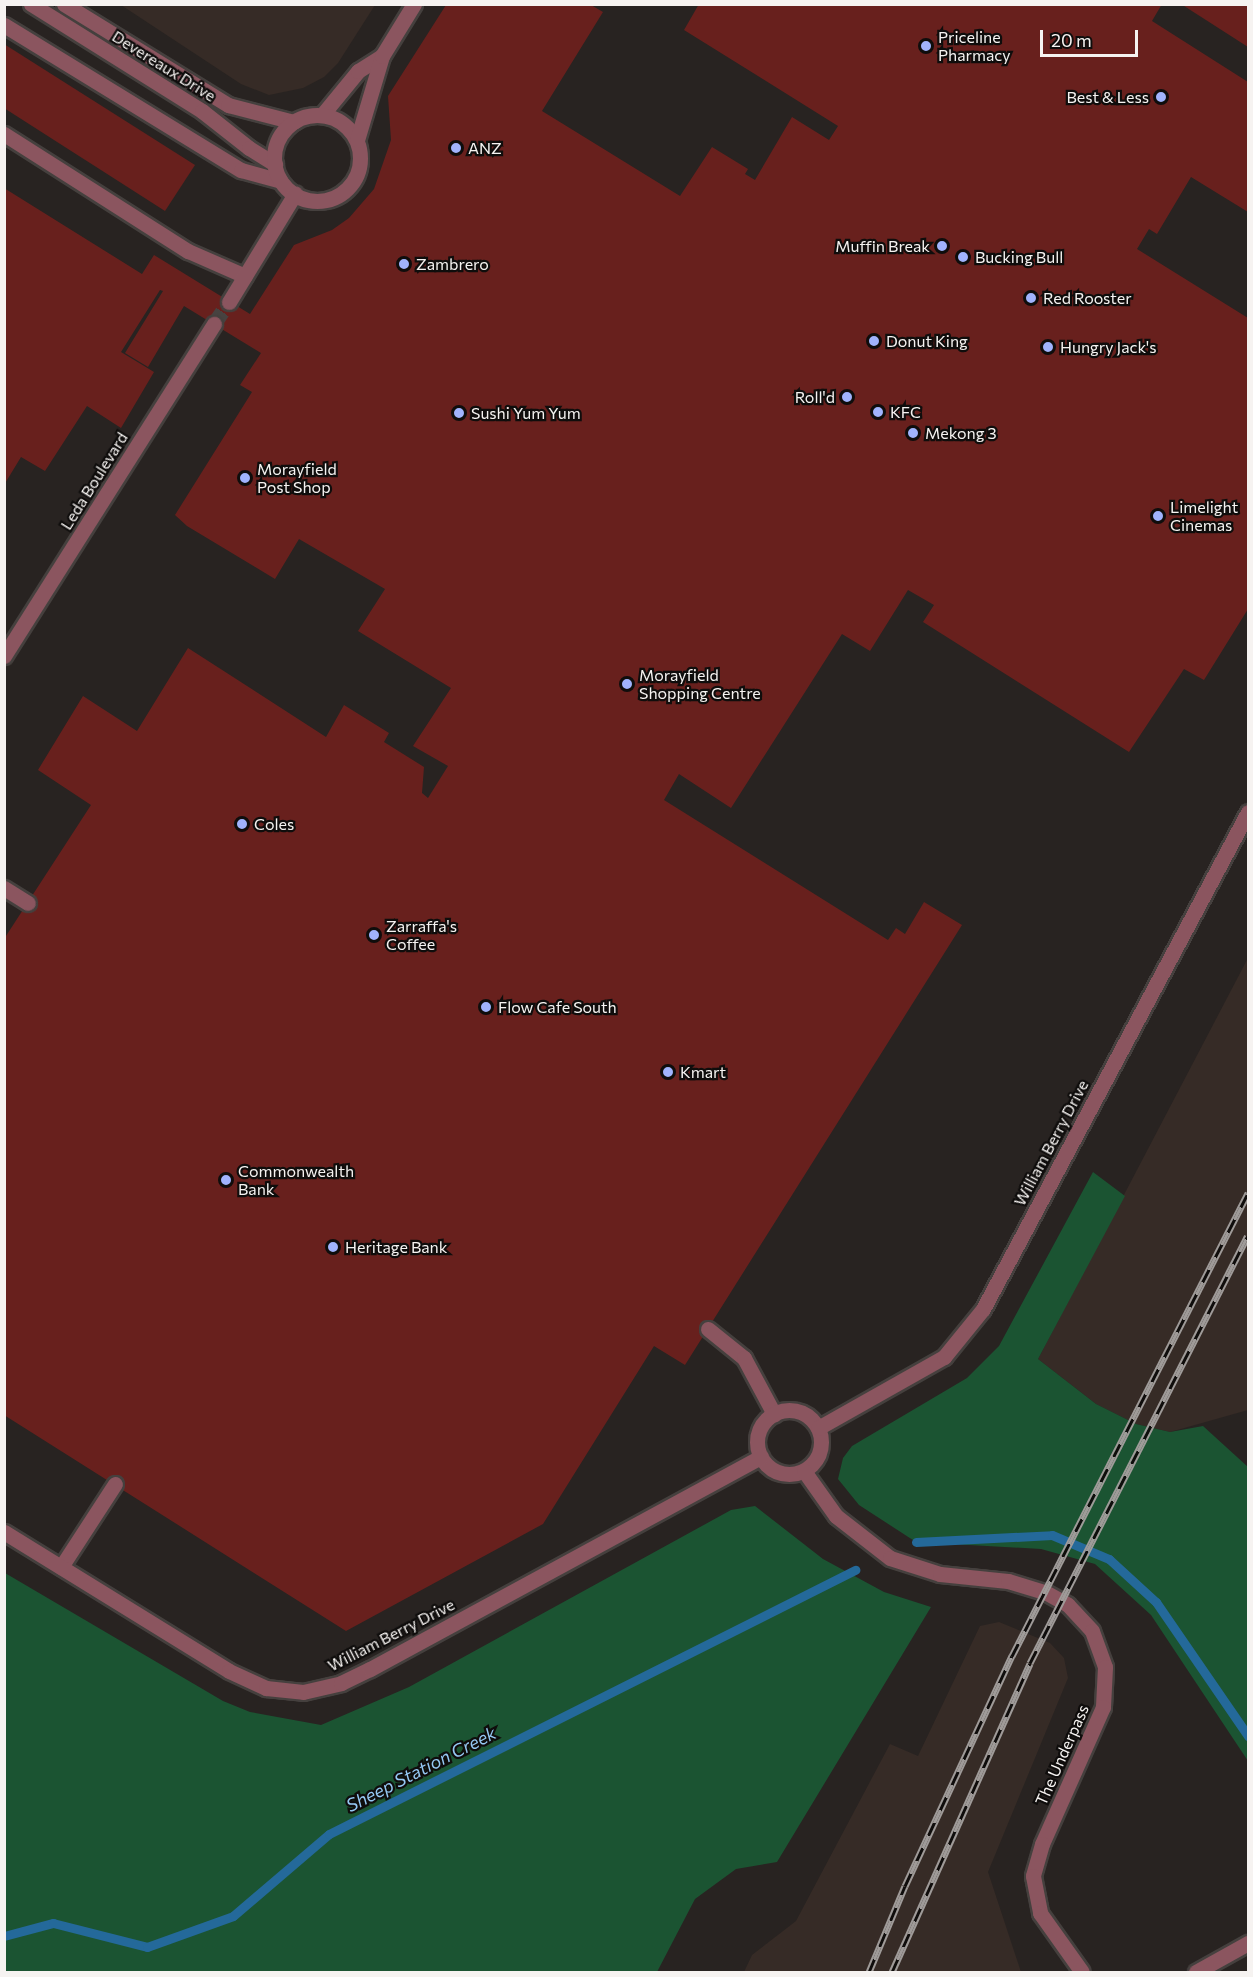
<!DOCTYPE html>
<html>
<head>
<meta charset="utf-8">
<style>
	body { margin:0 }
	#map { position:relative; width:1253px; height:1977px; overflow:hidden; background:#282321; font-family:Commissioner,sans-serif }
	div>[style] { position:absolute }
	.built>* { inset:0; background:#362b26 }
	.green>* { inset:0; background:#1b5432 }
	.stream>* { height:9px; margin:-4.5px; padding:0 4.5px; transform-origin:4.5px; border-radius:4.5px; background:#24699a }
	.building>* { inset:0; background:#68201d }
	.street-tunnel>* { height:15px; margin-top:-7.5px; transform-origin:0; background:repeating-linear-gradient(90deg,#474240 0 15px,transparent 0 23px) }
	.roads { filter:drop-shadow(2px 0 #45403e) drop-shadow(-2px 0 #45403e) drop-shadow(0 2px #45403e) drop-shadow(0 -2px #45403e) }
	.lane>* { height:15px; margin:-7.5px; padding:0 7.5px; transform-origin:7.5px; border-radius:7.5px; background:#8b555f }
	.street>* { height:15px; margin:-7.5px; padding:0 7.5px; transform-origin:7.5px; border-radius:7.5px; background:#8b555f }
	.street>.ring { margin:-7.5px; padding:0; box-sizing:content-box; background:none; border:15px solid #8b555f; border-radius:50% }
	.rail>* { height:7px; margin-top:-3.5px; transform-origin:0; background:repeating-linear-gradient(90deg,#0f0d0c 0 14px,#9f9b99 0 28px); box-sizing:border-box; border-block:2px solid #9f9b99 }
	.dots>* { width:16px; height:16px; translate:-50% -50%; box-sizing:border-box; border:3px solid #0f0d0c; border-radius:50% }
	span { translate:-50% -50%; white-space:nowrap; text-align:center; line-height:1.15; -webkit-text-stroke:4.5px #0f0d0c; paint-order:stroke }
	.poi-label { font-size:16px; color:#f6f3f1 }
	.left { translate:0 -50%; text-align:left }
	.right { translate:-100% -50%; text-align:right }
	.street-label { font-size:16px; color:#f6f3f1 }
	.water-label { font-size:18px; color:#95c8f3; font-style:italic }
	.frame { position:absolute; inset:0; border:6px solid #f6f3f1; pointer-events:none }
	.scale { position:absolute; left:1040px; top:30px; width:98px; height:27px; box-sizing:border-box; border:3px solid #f6f3f1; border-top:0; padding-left:8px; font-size:18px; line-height:21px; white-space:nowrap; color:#f6f3f1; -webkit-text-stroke:4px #0f0d0c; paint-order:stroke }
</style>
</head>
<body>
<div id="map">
	<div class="built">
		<div style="clip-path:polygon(121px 5px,375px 5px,338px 63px,324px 77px,303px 88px,269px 95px,241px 84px)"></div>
		<div style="clip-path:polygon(1248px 958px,1248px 1410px,1170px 1432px,1136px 1424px,1096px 1404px,1038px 1359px)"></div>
		<div style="clip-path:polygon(999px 1622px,1050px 1643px,1064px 1658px,1068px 1678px,988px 1872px,1021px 1972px,744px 1972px,752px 1955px,796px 1921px,890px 1744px,918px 1756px,980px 1626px)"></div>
	</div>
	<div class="green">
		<div style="clip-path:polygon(1093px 1172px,1125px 1196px,1038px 1359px,1096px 1404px,1136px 1424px,1170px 1432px,1203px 1426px,1248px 1467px,1248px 1761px,1151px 1615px,1095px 1564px,1041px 1549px,916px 1542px,859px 1505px,838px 1479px,843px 1458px,852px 1446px,967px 1378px,999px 1346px)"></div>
		<div style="clip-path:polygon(755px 1506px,823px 1559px,884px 1592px,931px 1607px,777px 1862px,736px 1869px,695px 1899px,657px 1972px,5px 1972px,5px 1573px,223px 1701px,250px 1712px,321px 1725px,409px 1687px,731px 1510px)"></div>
	</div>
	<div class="stream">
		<div style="left:916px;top:1542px;width:136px;rotate:-2.9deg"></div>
		<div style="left:1052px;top:1535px;width:62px;rotate:22.8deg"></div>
		<div style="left:1109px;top:1559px;width:64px;rotate:42.5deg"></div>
		<div style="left:1156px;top:1602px;width:163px;rotate:55.5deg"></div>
		<div style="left:4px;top:1936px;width:51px;rotate:-14.9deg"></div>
		<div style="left:53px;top:1923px;width:97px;rotate:14.3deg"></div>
		<div style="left:147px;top:1947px;width:91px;rotate:-19.8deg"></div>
		<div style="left:233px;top:1916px;width:126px;rotate:-40.5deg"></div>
		<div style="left:329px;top:1834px;width:589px;rotate:-26.65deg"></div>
	</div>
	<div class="building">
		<div style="clip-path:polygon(699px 4px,1162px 4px,1152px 21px,1248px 82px,1248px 212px,1191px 177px,1157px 234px,1149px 229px,1137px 249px,1248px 318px,1248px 609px,1204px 680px,1184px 669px,1129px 752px,923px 622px,934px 605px,908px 590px,870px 651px,842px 634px,731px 808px,679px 774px,664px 800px,888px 940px,896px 928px,905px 934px,924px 902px,962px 925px,685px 1365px,654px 1346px,543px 1524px,346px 1631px,4px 1415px,4px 939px,91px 805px,38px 770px,83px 696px,137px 731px,188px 648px,326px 737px,344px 705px,389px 733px,384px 742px,424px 767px,422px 793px,428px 798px,448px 766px,413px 746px,451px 688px,358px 631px,385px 589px,299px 539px,275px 579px,187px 526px,175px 515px,252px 392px,240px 385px,261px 353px,184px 306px,148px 367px,125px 353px,163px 291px,160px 290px,121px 352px,154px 372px,121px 428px,87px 406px,45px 471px,21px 457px,4px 485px,4px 188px,142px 274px,154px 255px,250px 314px,294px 245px,332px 230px,349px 218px,374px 189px,391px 140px,388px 96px,446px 5px,591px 5px,603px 12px,542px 111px,680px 196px,712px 147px,748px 169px,745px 174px,755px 180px,792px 117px,829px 140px,838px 126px,684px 30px)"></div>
		<div style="clip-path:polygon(1181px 4px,1248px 4px,1248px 47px)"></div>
		<div style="clip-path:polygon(4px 44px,195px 165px,165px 211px,4px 108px)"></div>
	</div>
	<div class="street-tunnel">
		<div style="left:214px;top:324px;width:27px;rotate:-56deg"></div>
	</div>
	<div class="roads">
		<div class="lane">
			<div style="left:4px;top:25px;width:278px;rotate:31.5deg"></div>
			<div style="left:241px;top:170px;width:41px;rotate:15.4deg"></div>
			<div style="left:4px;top:134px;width:218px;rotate:32.5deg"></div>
			<div style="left:188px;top:251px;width:62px;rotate:23.7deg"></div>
			<div style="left:4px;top:888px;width:28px;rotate:32deg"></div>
			<div style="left:708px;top:1329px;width:46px;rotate:38.9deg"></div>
			<div style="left:744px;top:1358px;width:64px;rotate:61.8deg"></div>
			<div style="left:61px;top:1567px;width:99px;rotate:-57deg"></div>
		</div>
		<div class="street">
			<div style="left:31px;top:4px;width:202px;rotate:32deg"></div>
			<div style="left:202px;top:111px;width:60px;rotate:38.2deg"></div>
			<div style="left:249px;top:148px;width:31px;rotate:32deg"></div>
			<div style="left:64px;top:4px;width:193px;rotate:31.6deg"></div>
			<div style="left:228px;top:105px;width:68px;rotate:14.4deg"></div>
			<div style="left:322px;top:115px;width:57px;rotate:-50.7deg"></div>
			<div style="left:358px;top:71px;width:28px;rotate:-32deg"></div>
			<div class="ring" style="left:274px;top:115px;width:71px;height:71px"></div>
			<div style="left:357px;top:140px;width:88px;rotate:-73.4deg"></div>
			<div style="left:382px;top:56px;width:61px;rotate:-58.4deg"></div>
			<div style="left:229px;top:302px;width:127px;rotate:-58.6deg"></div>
			<div style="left:4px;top:656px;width:393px;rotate:-57.7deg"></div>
			<div class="ring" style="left:757px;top:1410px;width:49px;height:49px"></div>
			<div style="left:818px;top:1428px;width:145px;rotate:-29.4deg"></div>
			<div style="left:944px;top:1357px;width:62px;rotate:-50.9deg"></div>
			<div style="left:983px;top:1309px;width:563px;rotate:-61.93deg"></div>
			<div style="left:804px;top:1471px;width:55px;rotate:54.6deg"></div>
			<div style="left:836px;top:1516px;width:68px;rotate:37.9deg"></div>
			<div style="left:890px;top:1558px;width:52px;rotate:17.7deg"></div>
			<div style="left:940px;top:1574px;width:68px;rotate:5.9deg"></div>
			<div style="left:1008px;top:1581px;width:39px;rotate:17deg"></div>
			<div style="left:1045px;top:1592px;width:26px;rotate:29deg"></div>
			<div style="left:1068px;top:1605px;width:35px;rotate:47deg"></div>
			<div style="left:1092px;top:1631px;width:38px;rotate:70deg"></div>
			<div style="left:1105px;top:1667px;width:40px;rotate:92.9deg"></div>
			<div style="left:1103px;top:1707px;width:150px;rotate:114deg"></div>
			<div style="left:1042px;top:1844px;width:33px;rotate:106deg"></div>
			<div style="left:1033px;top:1876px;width:38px;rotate:79deg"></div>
			<div style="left:1040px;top:1913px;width:72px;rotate:54.6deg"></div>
			<div style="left:4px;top:1532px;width:264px;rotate:31.7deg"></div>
			<div style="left:229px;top:1671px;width:41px;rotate:24.7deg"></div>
			<div style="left:266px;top:1688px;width:37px;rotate:6deg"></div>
			<div style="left:303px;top:1692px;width:39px;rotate:-13deg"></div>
			<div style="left:341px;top:1683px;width:32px;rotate:-26deg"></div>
			<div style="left:370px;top:1669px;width:445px;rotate:-28.5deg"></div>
			<div style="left:1196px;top:1972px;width:60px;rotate:-29.1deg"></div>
		</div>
	</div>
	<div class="rail">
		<div style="left:869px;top:1972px;width:93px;rotate:-67.3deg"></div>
		<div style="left:905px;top:1886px;width:254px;rotate:-65.1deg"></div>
		<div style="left:1012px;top:1656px;width:520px;rotate:-62.99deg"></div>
		<div style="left:892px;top:1972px;width:338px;rotate:-65.9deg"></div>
		<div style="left:1030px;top:1663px;width:479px;rotate:-63deg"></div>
	</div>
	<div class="dots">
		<div style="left:926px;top:46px;background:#a1b3fd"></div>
		<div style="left:1161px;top:97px;background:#a1b3fd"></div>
		<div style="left:456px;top:148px;background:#a1b3fd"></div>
		<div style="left:942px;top:246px;background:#a1b3fd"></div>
		<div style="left:963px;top:257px;background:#a1b3fd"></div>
		<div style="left:404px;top:264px;background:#a1b3fd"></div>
		<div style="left:1031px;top:298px;background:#a1b3fd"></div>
		<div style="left:874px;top:341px;background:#a1b3fd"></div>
		<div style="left:1048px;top:347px;background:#a1b3fd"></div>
		<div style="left:847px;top:397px;background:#a1b3fd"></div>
		<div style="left:878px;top:412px;background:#a1b3fd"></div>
		<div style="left:459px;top:413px;background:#a1b3fd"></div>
		<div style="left:913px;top:433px;background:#a1b3fd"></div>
		<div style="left:245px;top:478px;background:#a1b3fd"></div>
		<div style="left:1158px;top:516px;background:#a1b3fd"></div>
		<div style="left:627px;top:684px;background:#a1b3fd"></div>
		<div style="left:242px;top:824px;background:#a1b3fd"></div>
		<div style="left:374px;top:935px;background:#a1b3fd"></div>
		<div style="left:486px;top:1007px;background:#a1b3fd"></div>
		<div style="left:668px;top:1072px;background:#a1b3fd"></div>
		<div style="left:226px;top:1180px;background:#a1b3fd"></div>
		<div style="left:333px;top:1247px;background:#a1b3fd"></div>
	</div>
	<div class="poi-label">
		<span class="left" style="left:938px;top:46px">Priceline<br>Pharmacy</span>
		<span class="right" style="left:1149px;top:97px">Best &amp; Less</span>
		<span class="left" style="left:468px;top:148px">ANZ</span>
		<span class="right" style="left:930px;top:246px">Muffin Break</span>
		<span class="left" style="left:975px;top:257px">Bucking Bull</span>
		<span class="left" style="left:416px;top:264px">Zambrero</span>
		<span class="left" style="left:1043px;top:298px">Red Rooster</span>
		<span class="left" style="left:886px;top:341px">Donut King</span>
		<span class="left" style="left:1060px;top:347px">Hungry Jack's</span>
		<span class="right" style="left:835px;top:397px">Roll'd</span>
		<span class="left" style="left:890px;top:412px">KFC</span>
		<span class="left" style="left:471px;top:413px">Sushi Yum Yum</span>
		<span class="left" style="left:925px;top:433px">Mekong 3</span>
		<span class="left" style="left:257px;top:478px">Morayfield<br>Post Shop</span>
		<span class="left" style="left:1170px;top:516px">Limelight<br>Cinemas</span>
		<span class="left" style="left:639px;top:684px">Morayfield<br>Shopping Centre</span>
		<span class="left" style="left:254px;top:824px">Coles</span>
		<span class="left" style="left:386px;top:935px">Zarraffa's<br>Coffee</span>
		<span class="left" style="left:498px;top:1007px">Flow Cafe South</span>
		<span class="left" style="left:680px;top:1072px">Kmart</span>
		<span class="left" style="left:238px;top:1180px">Commonwealth<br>Bank</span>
		<span class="left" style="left:345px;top:1247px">Heritage Bank</span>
	</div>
	<div class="street-label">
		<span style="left:164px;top:66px;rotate:32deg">Devereaux Drive</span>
		<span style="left:94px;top:481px;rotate:-58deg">Leda Boulevard</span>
		<span style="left:1051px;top:1143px;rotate:-62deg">William Berry Drive</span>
		<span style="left:391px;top:1635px;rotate:-27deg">William Berry Drive</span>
		<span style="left:1062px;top:1755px;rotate:-66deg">The Underpass</span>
	</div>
	<div class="water-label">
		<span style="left:421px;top:1769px;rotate:-27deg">Sheep Station Creek</span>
	</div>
	<div class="frame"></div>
	<div class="scale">20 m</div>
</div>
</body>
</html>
